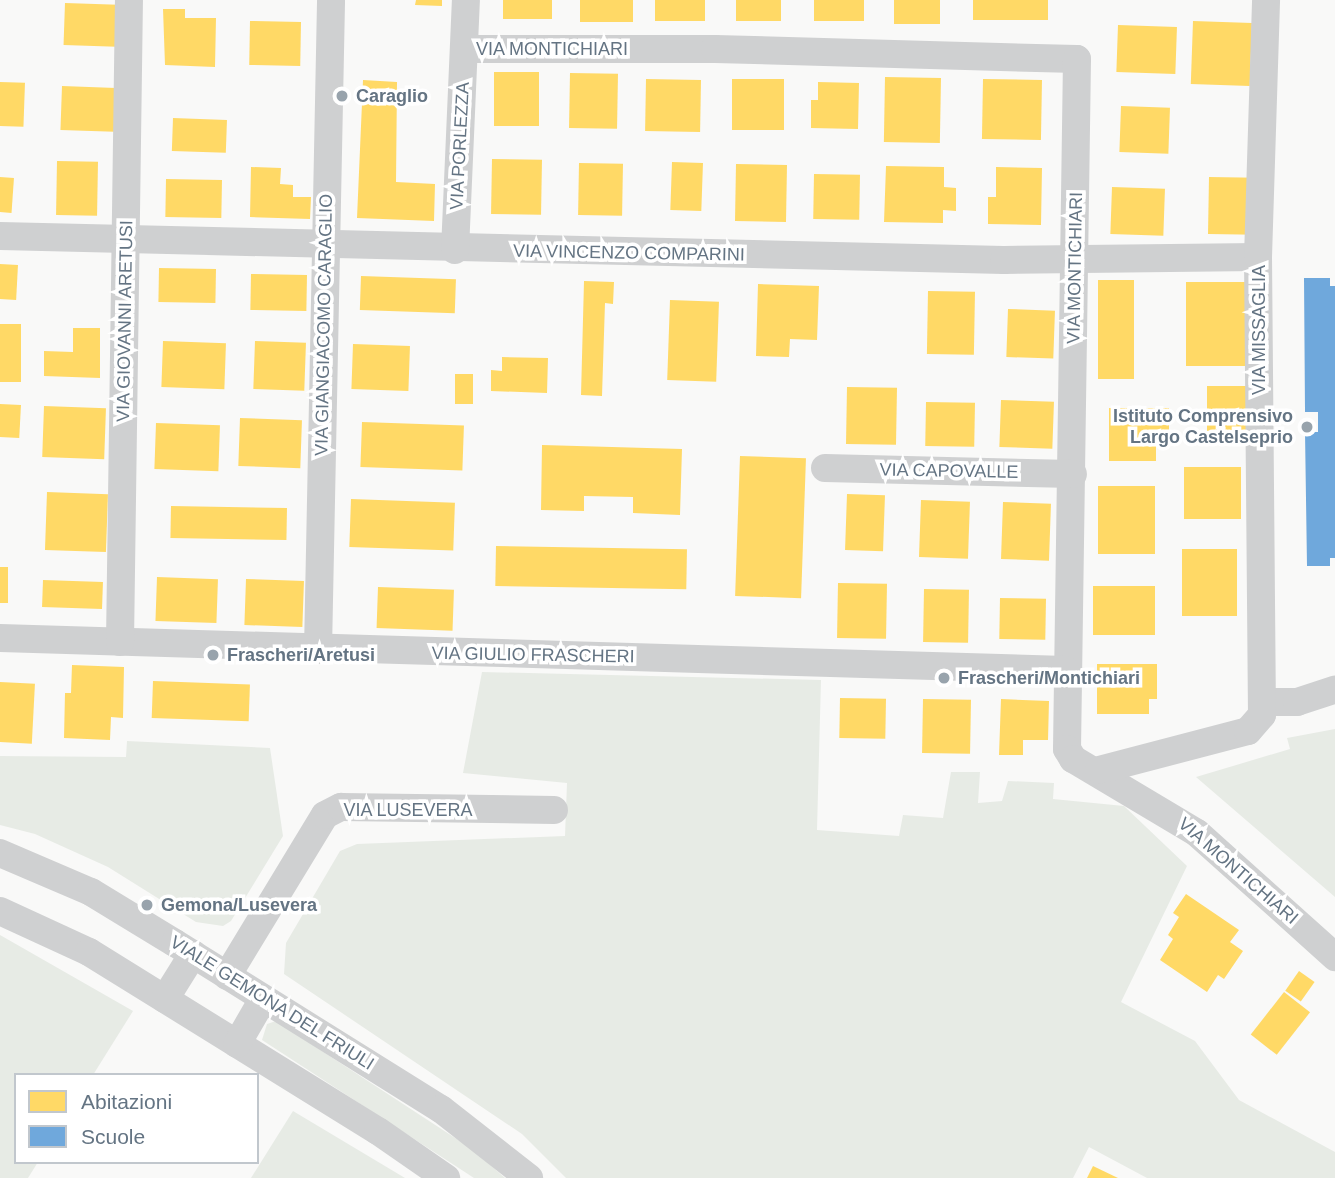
<!DOCTYPE html>
<html>
<head>
<meta charset="utf-8">
<style>
	body { margin:0 }
	#map { position:relative; width:1335px; height:1178px; overflow:hidden; background:#f9f9f8; font-family:Arial,sans-serif }
	div>[style] { position:absolute }
	.green>* { inset:0; background:#e7ebe5 }
	.homes>* { inset:0; background:#ffd966; transform-origin:0 0 }
	.schools>* { inset:0; background:#6fa8dc }
	.minor>* { height:28px; margin:-14px; padding:0 14px; transform-origin:14px; border-radius:14px; background:#cfd0d1 }
	.dots>* { width:19px; height:19px; translate:-50% -50%; box-sizing:border-box; border:4px solid #fff; border-radius:50% }
	span { translate:-50% -50%; white-space:nowrap; text-align:center; line-height:1.15; -webkit-text-stroke:7px #fff; paint-order:stroke }
	.street-label { font-size:18px; color:#647483 }
	.poi-label { font-size:18px; color:#647483; font-weight:700 }
	.left { translate:0 -50%; text-align:left }
	.right { translate:-100% -50%; text-align:right }
	.legend { position:absolute; left:14px; top:1073px; width:245px; height:91px; box-sizing:border-box; background:#fff; border:2px solid #c1c7cd; margin:0; padding:9px 12px; list-style:none; font-size:21px; color:#647483 }
	.legend li { display:flex; align-items:center; gap:14px; height:35px }
	.legend b { width:35px; border:2px solid #c1c7cd }
</style>
</head>
<body>
<div id="map">
	<div class="green">
		<div style="clip-path:polygon(482px 672px,821px 680px,817px 830px,899px 836px,903px 815px,943px 818px,951px 772px,980px 772px,978px 803px,1002px 801px,1008px 781px,1054px 783px,1053px 799px,1124px 806px,1187px 866px,1121px 1002px,1195px 1041px,1239px 1100px,1335px 1152px,1335px 1178px,1147px 1178px,1089px 1147px,1073px 1178px,566px 1178px,522px 1134px,284px 974px,286px 943px,340px 851px,357px 844px,565px 836px,567px 783px,463px 773px)"></div>
		<div style="clip-path:polygon(1335px 729px,1335px 897px,1196px 777px,1290px 749px,1287px 738px)"></div>
		<div style="clip-path:polygon(127px 741px,270px 748px,283px 836px,231px 921px,223px 926px,196px 922px,108px 867px,35px 834px,0 825px,0 756px,126px 757px)"></div>
		<div style="clip-path:polygon(0 935px,133px 1011px,93px 1075px,16px 1075px,16px 1162px,38px 1162px,28px 1178px,0 1178px)"></div>
		<div style="clip-path:polygon(276px 1021px,472px 1149px,505px 1178px,474px 1178px,262px 1040px,267px 1024px)"></div>
		<div style="clip-path:polygon(293px 1111px,405px 1178px,251px 1178px)"></div>
	</div>
	<div class="homes">
		<div style="clip-path:polygon(416px 0,442px 0,442px 6px,415px 5px)"></div>
		<div style="left:503px;top:0;width:49px;height:19px"></div>
		<div style="left:580px;top:0;width:53px;height:22px"></div>
		<div style="left:655px;top:0;width:50px;height:21px"></div>
		<div style="left:736px;top:0;width:45px;height:21px"></div>
		<div style="left:814px;top:0;width:50px;height:21px"></div>
		<div style="left:894px;top:0;width:46px;height:24px"></div>
		<div style="left:973px;top:0;width:75px;height:20px"></div>
		<div style="left:65px;top:3px;width:53px;height:42px;rotate:2deg"></div>
		<div style="clip-path:polygon(163px 9px,185px 9px,185px 18px,216px 18px,215px 67px,165px 65px)"></div>
		<div style="left:250px;top:21px;width:51px;height:44px;rotate:1deg"></div>
		<div style="left:1193px;top:21px;width:59px;height:63px;rotate:2deg"></div>
		<div style="left:1118px;top:25px;width:59px;height:47px;rotate:2deg"></div>
		<div style="left:494px;top:72px;width:45px;height:54px"></div>
		<div style="left:570px;top:73px;width:48px;height:55px;rotate:1deg"></div>
		<div style="left:885px;top:77px;width:56px;height:65px;rotate:1deg"></div>
		<div style="left:646px;top:79px;width:55px;height:52px;rotate:1deg"></div>
		<div style="left:732px;top:79px;width:52px;height:51px"></div>
		<div style="left:983px;top:79px;width:59px;height:60px;rotate:1deg"></div>
		<div style="clip-path:polygon(363px 80px,397px 82px,396px 182px,435px 184px,434px 221px,357px 218px)"></div>
		<div style="left:0;top:82px;width:25px;height:44px;rotate:2deg"></div>
		<div style="clip-path:polygon(818px 82px,859px 83px,858px 129px,811px 128px,811px 100px,818px 100px)"></div>
		<div style="left:62px;top:86px;width:54px;height:44px;rotate:2deg"></div>
		<div style="left:1121px;top:106px;width:49px;height:46px;rotate:2deg"></div>
		<div style="left:173px;top:118px;width:54px;height:33px;rotate:2deg"></div>
		<div style="left:492px;top:159px;width:50px;height:55px;rotate:1deg"></div>
		<div style="left:57px;top:161px;width:41px;height:54px;rotate:1deg"></div>
		<div style="left:672px;top:162px;width:31px;height:48px;rotate:2deg"></div>
		<div style="left:579px;top:163px;width:44px;height:52px;rotate:1deg"></div>
		<div style="left:736px;top:164px;width:51px;height:57px;rotate:1deg"></div>
		<div style="clip-path:polygon(886px 166px,944px 167px,944px 187px,956px 188px,956px 211px,943px 210px,943px 223px,884px 222px)"></div>
		<div style="clip-path:polygon(251px 167px,281px 168px,280px 184px,293px 185px,293px 197px,311px 197px,310px 219px,250px 217px)"></div>
		<div style="clip-path:polygon(996px 167px,1042px 168px,1041px 225px,988px 224px,988px 197px,996px 197px)"></div>
		<div style="left:814px;top:174px;width:46px;height:45px;rotate:1deg"></div>
		<div style="left:0;top:177px;width:14px;height:35px;rotate:4deg"></div>
		<div style="left:1209px;top:177px;width:48px;height:57px;rotate:1deg"></div>
		<div style="left:166px;top:179px;width:56px;height:38px;rotate:1deg"></div>
		<div style="left:1112px;top:187px;width:53px;height:47px;rotate:2deg"></div>
		<div style="left:0;top:264px;width:18px;height:35px;rotate:3deg"></div>
		<div style="left:159px;top:268px;width:57px;height:34px;rotate:1deg"></div>
		<div style="left:251px;top:274px;width:56px;height:36px;rotate:1deg"></div>
		<div style="left:361px;top:276px;width:95px;height:34px;rotate:2deg"></div>
		<div style="left:1098px;top:280px;width:36px;height:99px"></div>
		<div style="clip-path:polygon(584px 281px,614px 282px,613px 304px,605px 303px,602px 396px,581px 395px)"></div>
		<div style="left:1186px;top:282px;width:63px;height:84px"></div>
		<div style="clip-path:polygon(758px 284px,819px 286px,817px 340px,790px 339px,789px 357px,756px 356px)"></div>
		<div style="left:928px;top:291px;width:47px;height:63px;rotate:1deg"></div>
		<div style="left:670px;top:300px;width:49px;height:80px;rotate:2deg"></div>
		<div style="left:1008px;top:309px;width:47px;height:48px;rotate:2deg"></div>
		<div style="left:0;top:324px;width:21px;height:58px"></div>
		<div style="clip-path:polygon(73px 328px,100px 328px,100px 378px,44px 376px,44px 351px,73px 352px)"></div>
		<div style="left:163px;top:341px;width:63px;height:46px;rotate:2deg"></div>
		<div style="left:255px;top:341px;width:51px;height:48px;rotate:2deg"></div>
		<div style="left:353px;top:344px;width:57px;height:45px;rotate:2deg"></div>
		<div style="clip-path:polygon(502px 357px,548px 358px,547px 393px,491px 391px,491px 370px,502px 371px)"></div>
		<div style="left:455px;top:374px;width:18px;height:30px"></div>
		<div style="left:1207px;top:386px;width:39px;height:54px"></div>
		<div style="left:847px;top:387px;width:50px;height:57px;rotate:1deg"></div>
		<div style="left:1001px;top:400px;width:53px;height:47px;rotate:2deg"></div>
		<div style="left:926px;top:402px;width:49px;height:44px;rotate:1deg"></div>
		<div style="left:0;top:404px;width:21px;height:33px;rotate:3deg"></div>
		<div style="left:44px;top:406px;width:62px;height:51px;rotate:2deg"></div>
		<div style="clip-path:polygon(1109px 408px,1169px 408px,1169px 436px,1156px 436px,1156px 461px,1109px 461px)"></div>
		<div style="left:240px;top:418px;width:62px;height:48px;rotate:2deg"></div>
		<div style="left:362px;top:422px;width:102px;height:45px;rotate:2deg"></div>
		<div style="left:156px;top:423px;width:64px;height:46px;rotate:2deg"></div>
		<div style="clip-path:polygon(542px 445px,682px 449px,680px 515px,633px 513px,633px 497px,584px 496px,584px 511px,541px 510px)"></div>
		<div style="left:740px;top:456px;width:66px;height:140px;rotate:2deg"></div>
		<div style="left:1241px;top:467px;width:52px;height:57px;rotate:90deg"></div>
		<div style="left:1098px;top:486px;width:57px;height:68px"></div>
		<div style="left:47px;top:492px;width:61px;height:58px;rotate:2deg"></div>
		<div style="left:847px;top:494px;width:38px;height:56px;rotate:2deg"></div>
		<div style="left:351px;top:499px;width:104px;height:48px;rotate:2deg"></div>
		<div style="left:921px;top:500px;width:49px;height:57px;rotate:2deg"></div>
		<div style="left:1003px;top:502px;width:48px;height:57px;rotate:2deg"></div>
		<div style="left:171px;top:506px;width:116px;height:32px;rotate:1deg"></div>
		<div style="left:496px;top:546px;width:191px;height:40px;rotate:1deg"></div>
		<div style="left:1182px;top:549px;width:55px;height:67px"></div>
		<div style="left:0;top:567px;width:8px;height:36px"></div>
		<div style="left:157px;top:577px;width:61px;height:44px;rotate:2deg"></div>
		<div style="left:246px;top:579px;width:58px;height:46px;rotate:2deg"></div>
		<div style="left:43px;top:580px;width:60px;height:27px;rotate:2deg"></div>
		<div style="left:838px;top:583px;width:49px;height:55px;rotate:1deg"></div>
		<div style="left:1093px;top:586px;width:62px;height:49px"></div>
		<div style="left:378px;top:587px;width:76px;height:41px;rotate:2deg"></div>
		<div style="left:924px;top:589px;width:45px;height:53px;rotate:1deg"></div>
		<div style="left:1000px;top:598px;width:46px;height:41px;rotate:1deg"></div>
		<div style="clip-path:polygon(1097px 664px,1157px 664px,1157px 699px,1149px 699px,1149px 714px,1097px 714px)"></div>
		<div style="clip-path:polygon(72px 665px,124px 667px,123px 718px,111px 717px,110px 740px,64px 738px,65px 693px,71px 693px)"></div>
		<div style="left:153px;top:681px;width:97px;height:37px;rotate:2deg"></div>
		<div style="left:0;top:682px;width:35px;height:60px;rotate:3deg"></div>
		<div style="left:840px;top:698px;width:46px;height:40px;rotate:1deg"></div>
		<div style="left:923px;top:699px;width:48px;height:54px;rotate:1deg"></div>
		<div style="clip-path:polygon(1001px 699px,1049px 701px,1048px 740px,1023px 740px,1023px 755px,999px 755px)"></div>
		<div style="clip-path:polygon(1186px 894px,1239px 930px,1230px 942px,1243px 951px,1224px 979px,1218px 975px,1207px 992px,1160px 960px,1173px 939px,1168px 935px,1179px 917px,1173px 913px)"></div>
		<div style="left:1299px;top:971px;width:19px;height:24px;rotate:35deg"></div>
		<div style="left:1284px;top:992px;width:33px;height:54px;rotate:38deg"></div>
		<div style="clip-path:polygon(1093px 1166px,1118px 1178px,1087px 1178px)"></div>
	</div>
	<div class="schools">
		<div style="clip-path:polygon(1304px 278px,1330px 278px,1330px 286px,1335px 286px,1335px 558px,1330px 558px,1330px 566px,1307px 566px,1305px 432px,1318px 432px,1318px 412px,1305px 412px)"></div>
	</div>
	<div class="minor">
		<div style="left:464px;top:49px;width:251px"></div>
		<div style="left:715px;top:49px;width:362px;rotate:1.6deg"></div>
		<div style="left:1077px;top:59px;width:690px;rotate:90.83deg"></div>
		<div style="left:1067px;top:749px;width:12px;rotate:59deg"></div>
		<div style="left:1073px;top:759px;width:144px;rotate:30.8deg"></div>
		<div style="left:1197px;top:833px;width:186px;rotate:41.9deg"></div>
		<div style="left:0;top:236px;width:1004px;rotate:1.37deg"></div>
		<div style="left:1004px;top:260px;width:254px;rotate:-0.7deg"></div>
		<div style="left:455px;top:250px;width:250px;rotate:-87.5deg"></div>
		<div style="left:825px;top:468px;width:248px;rotate:1.4deg"></div>
		<div style="left:0;top:638px;width:1066px;rotate:1.72deg"></div>
		<div style="left:120px;top:642px;width:642px;rotate:-89.2deg"></div>
		<div style="left:318px;top:650px;width:650px;rotate:-88.85deg"></div>
		<div style="left:1263px;top:702px;width:34px"></div>
		<div style="left:1297px;top:702px;width:40px;rotate:-18deg"></div>
		<div style="left:1099px;top:770px;width:154px;rotate:-14.7deg"></div>
		<div style="left:1248px;top:731px;width:21px;rotate:-49deg"></div>
		<div style="left:1262px;top:715px;width:458px;rotate:-90.5deg"></div>
		<div style="left:1258px;top:257px;width:257px;rotate:-88.2deg"></div>
		<div style="left:0;top:853px;width:99px;rotate:23.2deg"></div>
		<div style="left:91px;top:892px;width:98px;rotate:31.3deg"></div>
		<div style="left:175px;top:943px;width:314px;rotate:32deg"></div>
		<div style="left:441px;top:1109px;width:112px;rotate:38.1deg"></div>
		<div style="left:0;top:911px;width:98px;rotate:24.7deg"></div>
		<div style="left:89px;top:952px;width:340px;rotate:31.8deg"></div>
		<div style="left:378px;top:1131px;width:83px;rotate:34.7deg"></div>
		<div style="left:227px;top:976px;width:188px;rotate:-58.7deg"></div>
		<div style="left:325px;top:815px;width:18px;rotate:-27deg"></div>
		<div style="left:341px;top:807px;width:213px;rotate:0.8deg"></div>
		<div style="left:165px;top:999px;width:53px;rotate:-58.1deg"></div>
		<div style="left:237px;top:1044px;width:52px;rotate:-60deg"></div>
	</div>
	<div class="dots">
		<div style="left:342px;top:96px;background:#98a3ac"></div>
		<div style="left:1307px;top:427px;background:#98a3ac"></div>
		<div style="left:213px;top:655px;background:#98a3ac"></div>
		<div style="left:944px;top:678px;background:#98a3ac"></div>
		<div style="left:147px;top:905px;background:#98a3ac"></div>
	</div>
	<div class="street-label">
		<span style="left:552px;top:49px">VIA MONTICHIARI</span>
		<span style="left:460px;top:146px;rotate:-87deg">VIA PORLEZZA</span>
		<span style="left:629px;top:253px;rotate:1deg">VIA VINCENZO COMPARINI</span>
		<span style="left:1075px;top:268px;rotate:-89deg">VIA MONTICHIARI</span>
		<span style="left:125px;top:321px;rotate:-89deg">VIA GIOVANNI ARETUSI</span>
		<span style="left:324px;top:325px;rotate:-89deg">VIA GIANGIACOMO CARAGLIO</span>
		<span style="left:1259px;top:330px;rotate:-90deg">VIA MISSAGLIA</span>
		<span style="left:949px;top:471px;rotate:1deg">VIA CAPOVALLE</span>
		<span style="left:533px;top:655px;rotate:1deg">VIA GIULIO FRASCHERI</span>
		<span style="left:408px;top:810px">VIA LUSEVERA</span>
		<span style="left:1238px;top:871px;rotate:41deg">VIA MONTICHIARI</span>
		<span style="left:272px;top:1003px;rotate:32deg">VIALE GEMONA DEL FRIULI</span>
	</div>
	<div class="poi-label">
		<span class="left" style="left:356px;top:96px">Caraglio</span>
		<span class="right" style="left:1293px;top:427px">Istituto Comprensivo<br>Largo Castelseprio</span>
		<span class="left" style="left:227px;top:655px">Frascheri/Aretusi</span>
		<span class="left" style="left:958px;top:678px">Frascheri/Montichiari</span>
		<span class="left" style="left:161px;top:905px">Gemona/Lusevera</span>
	</div>
	<ul class="legend">
	<li><b style="height:19px;background:#ffd966"></b>Abitazioni</li>
	<li><b style="height:19px;background:#6fa8dc"></b>Scuole</li>
	</ul>
</div>
</body>
</html>
